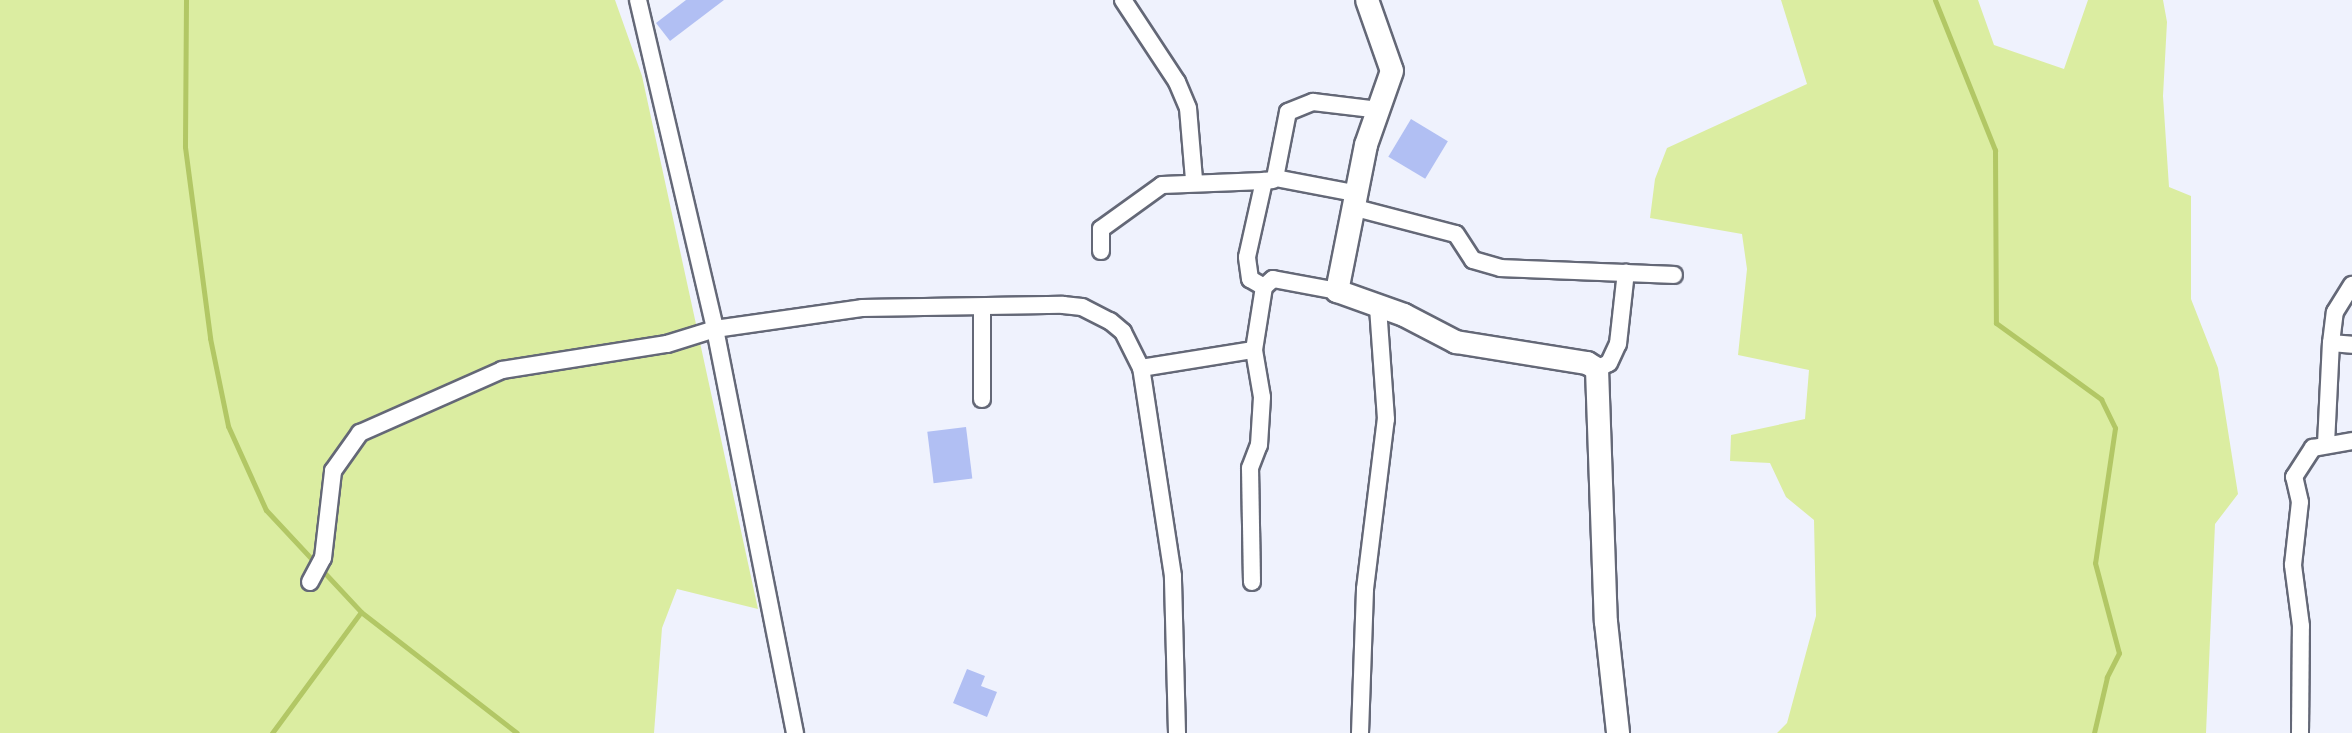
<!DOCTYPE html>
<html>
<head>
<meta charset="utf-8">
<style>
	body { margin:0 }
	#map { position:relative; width:2352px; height:733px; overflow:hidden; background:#eff2fd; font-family:Lato,sans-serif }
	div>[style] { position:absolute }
	.green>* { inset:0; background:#dbeda1 }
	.stream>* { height:5px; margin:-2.5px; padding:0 2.5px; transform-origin:2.5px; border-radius:2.5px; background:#b2c765 }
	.building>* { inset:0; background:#b1bff3; transform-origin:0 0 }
	.roads { filter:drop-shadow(2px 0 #646877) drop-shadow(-2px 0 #646877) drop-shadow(0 2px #646877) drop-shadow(0 -2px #646877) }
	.street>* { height:16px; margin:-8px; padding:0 8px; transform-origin:8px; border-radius:8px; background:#fff }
	.secondary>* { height:22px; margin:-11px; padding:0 11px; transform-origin:11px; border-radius:11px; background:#fff }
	span { translate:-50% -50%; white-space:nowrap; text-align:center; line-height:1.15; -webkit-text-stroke:7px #fff; paint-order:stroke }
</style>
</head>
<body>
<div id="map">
	<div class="green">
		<div style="clip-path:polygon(0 0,615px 0,642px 76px,758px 609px,677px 589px,662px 628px,654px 733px,0 733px)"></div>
		<div style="clip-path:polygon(1781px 0,1978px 0,1994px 45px,2064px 69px,2088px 0,2163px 0,2167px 22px,2163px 96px,2169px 187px,2191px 196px,2191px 299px,2218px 368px,2238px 494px,2215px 524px,2206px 733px,1777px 733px,1787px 723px,1816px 616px,1814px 520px,1786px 497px,1770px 463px,1730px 461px,1731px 435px,1805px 419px,1809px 370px,1738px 355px,1747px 269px,1742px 234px,1650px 218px,1655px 179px,1667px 148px,1807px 84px)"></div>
	</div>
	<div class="stream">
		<div style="left:186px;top:0;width:147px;rotate:90.4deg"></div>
		<div style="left:185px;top:147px;width:193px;rotate:82.5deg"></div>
		<div style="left:210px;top:338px;width:90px;rotate:78.4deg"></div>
		<div style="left:228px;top:426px;width:92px;rotate:65.7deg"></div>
		<div style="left:266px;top:510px;width:139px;rotate:47deg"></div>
		<div style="left:361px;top:612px;width:197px;rotate:37.8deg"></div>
		<div style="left:1935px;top:0;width:162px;rotate:68.2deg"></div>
		<div style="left:1995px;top:150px;width:173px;rotate:89.7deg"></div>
		<div style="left:1996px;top:323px;width:130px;rotate:35.9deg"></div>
		<div style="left:2101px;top:399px;width:32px;rotate:64deg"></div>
		<div style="left:2115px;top:428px;width:136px;rotate:98.4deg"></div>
		<div style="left:2095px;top:563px;width:93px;rotate:75.1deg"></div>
		<div style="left:2119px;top:653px;width:27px;rotate:117deg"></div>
		<div style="left:2107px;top:677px;width:57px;rotate:103.1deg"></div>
		<div style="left:272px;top:733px;width:150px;rotate:-53.7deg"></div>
	</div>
	<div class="building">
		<div style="clip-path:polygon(686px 0,724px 0,670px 41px,656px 23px)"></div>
		<div style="left:1411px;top:119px;width:43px;height:44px;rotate:31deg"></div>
		<div style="left:966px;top:427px;width:52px;height:39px;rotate:83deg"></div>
		<div style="clip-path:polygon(967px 669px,985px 676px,981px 686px,997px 692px,987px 717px,953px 703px)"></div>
	</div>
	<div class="roads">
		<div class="street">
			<div style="left:638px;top:0;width:338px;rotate:76.8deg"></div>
			<div style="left:715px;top:329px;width:148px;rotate:-8.1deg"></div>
			<div style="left:862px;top:308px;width:201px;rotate:-0.9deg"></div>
			<div style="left:1063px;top:305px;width:19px;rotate:6deg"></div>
			<div style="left:1082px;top:307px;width:31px;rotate:27deg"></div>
			<div style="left:1110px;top:321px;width:17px;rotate:40deg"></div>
			<div style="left:1123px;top:332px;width:40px;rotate:63.4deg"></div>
			<div style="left:1123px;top:0;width:98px;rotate:56.6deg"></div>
			<div style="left:1177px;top:82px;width:28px;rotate:67deg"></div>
			<div style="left:1188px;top:108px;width:72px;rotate:85.2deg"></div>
			<div style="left:1354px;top:193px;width:80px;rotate:-169.2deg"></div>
			<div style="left:1275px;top:178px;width:67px;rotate:-78.9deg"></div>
			<div style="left:1288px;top:112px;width:27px;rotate:-22deg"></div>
			<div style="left:1313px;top:102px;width:66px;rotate:6.9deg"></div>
			<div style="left:1352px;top:207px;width:107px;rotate:14.6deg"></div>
			<div style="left:1456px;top:234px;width:31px;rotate:57deg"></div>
			<div style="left:1473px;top:260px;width:29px;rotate:16deg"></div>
			<div style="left:1501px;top:268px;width:173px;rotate:2.3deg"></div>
			<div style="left:1101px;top:251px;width:22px;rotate:-90deg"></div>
			<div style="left:1101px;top:229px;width:75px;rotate:-35.8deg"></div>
			<div style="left:1162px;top:185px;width:102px;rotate:-2.2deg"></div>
			<div style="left:1264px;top:287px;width:16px;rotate:-150deg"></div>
			<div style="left:1250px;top:279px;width:22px;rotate:-98deg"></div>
			<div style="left:1247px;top:257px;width:78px;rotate:-77.4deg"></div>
			<div style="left:1264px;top:181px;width:9px;rotate:-6deg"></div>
			<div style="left:2331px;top:343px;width:31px;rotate:-83deg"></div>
			<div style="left:2335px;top:312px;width:32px;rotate:-58deg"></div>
			<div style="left:1597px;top:369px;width:13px;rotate:-27deg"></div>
			<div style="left:1609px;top:363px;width:21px;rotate:-65deg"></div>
			<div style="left:1618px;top:344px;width:72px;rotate:-83.7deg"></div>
			<div style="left:982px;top:399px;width:90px;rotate:-90deg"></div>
			<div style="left:2326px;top:444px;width:101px;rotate:-87.2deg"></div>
			<div style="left:2331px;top:343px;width:21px;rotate:5deg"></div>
			<div style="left:310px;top:582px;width:27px;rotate:-62deg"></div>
			<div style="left:323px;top:558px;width:88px;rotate:-83.4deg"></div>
			<div style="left:333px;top:471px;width:47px;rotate:-54.6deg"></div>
			<div style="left:360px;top:433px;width:155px;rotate:-23.9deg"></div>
			<div style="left:502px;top:370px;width:167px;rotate:-9deg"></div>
			<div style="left:667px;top:344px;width:50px;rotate:-17.4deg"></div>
			<div style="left:715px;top:329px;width:412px;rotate:78.8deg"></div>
			<div style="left:1252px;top:582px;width:114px;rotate:-91deg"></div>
			<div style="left:1250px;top:468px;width:25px;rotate:-69deg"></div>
			<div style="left:1259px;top:445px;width:48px;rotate:-86.4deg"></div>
			<div style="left:1262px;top:397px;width:48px;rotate:-99.7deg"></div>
			<div style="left:1177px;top:733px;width:157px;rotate:-91.5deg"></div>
			<div style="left:1173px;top:576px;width:210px;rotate:-98.7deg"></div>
			<div style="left:1141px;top:368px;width:114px;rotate:-9.1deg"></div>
			<div style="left:1254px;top:350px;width:64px;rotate:-81deg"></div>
			<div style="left:1264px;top:287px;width:12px;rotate:-42deg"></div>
			<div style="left:1273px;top:279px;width:65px;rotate:10.6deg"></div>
			<div style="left:1360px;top:733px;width:144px;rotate:-88deg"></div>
			<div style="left:1365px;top:589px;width:171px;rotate:-83deg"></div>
			<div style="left:1386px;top:419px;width:112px;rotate:-94.1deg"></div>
			<div style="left:2300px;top:733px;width:107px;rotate:-89.5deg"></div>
			<div style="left:2301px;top:626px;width:62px;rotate:-97.5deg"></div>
			<div style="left:2293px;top:565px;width:63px;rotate:-83.7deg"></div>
			<div style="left:2300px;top:502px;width:26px;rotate:-103deg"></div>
			<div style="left:2294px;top:477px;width:35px;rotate:-57deg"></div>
			<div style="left:2313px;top:448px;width:40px;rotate:-10deg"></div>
		</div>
		<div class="secondary">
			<div style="left:1367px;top:0;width:75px;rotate:70.6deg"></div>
			<div style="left:1392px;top:71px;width:78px;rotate:109.4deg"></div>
			<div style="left:1366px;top:145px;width:149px;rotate:101.2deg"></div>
			<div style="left:1337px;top:291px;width:71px;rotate:19.7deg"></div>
			<div style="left:1404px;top:315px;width:59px;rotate:27.4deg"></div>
			<div style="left:1456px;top:342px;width:133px;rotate:9.1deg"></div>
			<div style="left:1587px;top:363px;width:12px;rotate:31deg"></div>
			<div style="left:1597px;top:369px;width:253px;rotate:88deg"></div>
			<div style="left:1606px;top:622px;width:112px;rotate:83.8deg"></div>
		</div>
	</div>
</div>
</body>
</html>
